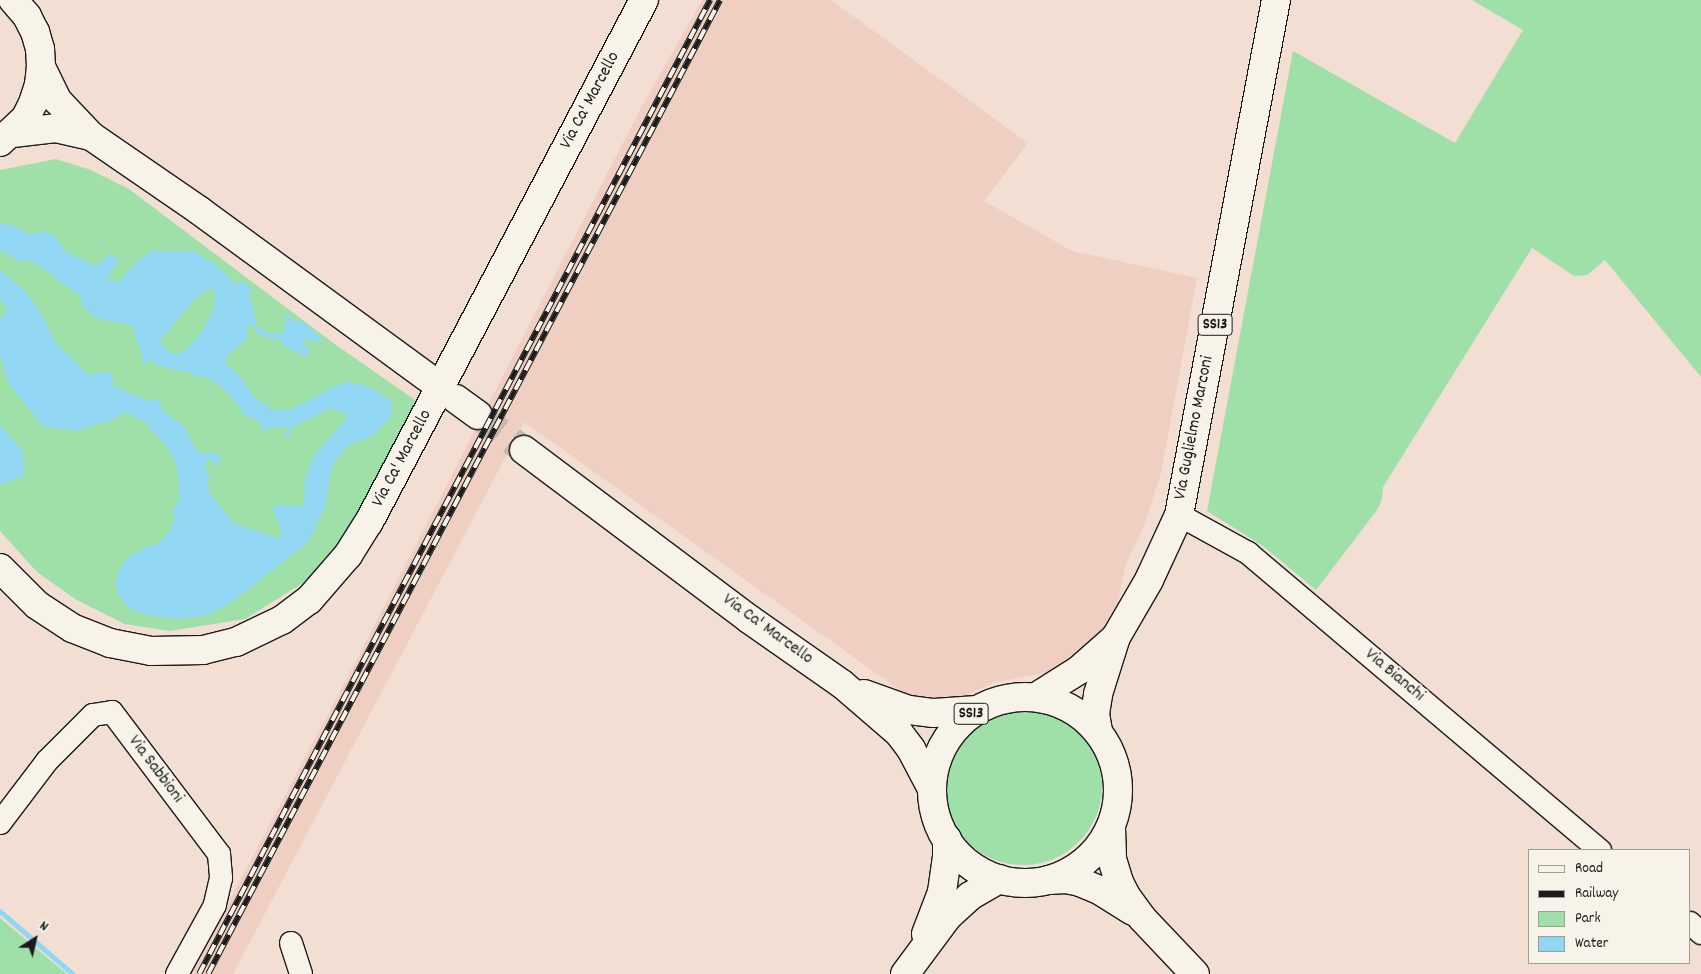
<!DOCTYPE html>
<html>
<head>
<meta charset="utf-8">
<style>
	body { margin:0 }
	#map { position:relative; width:1701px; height:974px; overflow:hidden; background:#f2ded2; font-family:Dekko,sans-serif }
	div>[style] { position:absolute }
	.built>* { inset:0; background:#eecfc2 }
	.green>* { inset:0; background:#9fe0a9 }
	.round { border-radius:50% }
	.water>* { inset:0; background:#91d7f3 }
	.stream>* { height:4.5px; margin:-2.25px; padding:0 2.25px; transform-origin:2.25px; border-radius:2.25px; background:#91d7f3 }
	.major-tunnel>* { height:28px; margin-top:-14px; transform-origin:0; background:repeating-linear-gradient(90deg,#c7b7ae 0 28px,transparent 0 42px) }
	.roads { filter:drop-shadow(1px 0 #1c1c1c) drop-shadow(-1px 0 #1c1c1c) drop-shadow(0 1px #1c1c1c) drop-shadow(0 -1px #1c1c1c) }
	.minor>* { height:22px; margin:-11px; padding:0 11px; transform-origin:11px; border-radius:11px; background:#f7f3e8 }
	.major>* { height:28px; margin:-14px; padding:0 14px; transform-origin:14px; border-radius:14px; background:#f7f3e8 }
	.major>.ring { margin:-14px; padding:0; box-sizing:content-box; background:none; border:28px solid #f7f3e8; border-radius:50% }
	.rail>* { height:5.5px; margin-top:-2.75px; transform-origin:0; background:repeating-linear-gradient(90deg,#f7f3e8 0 11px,#1c1c1c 0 22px); box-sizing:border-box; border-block:1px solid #1c1c1c }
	span { translate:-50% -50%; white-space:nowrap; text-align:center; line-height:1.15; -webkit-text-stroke:4px #f7f3e8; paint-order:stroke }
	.shield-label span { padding:1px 4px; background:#f7f3e8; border:1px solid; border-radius:4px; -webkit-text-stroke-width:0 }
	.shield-label { font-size:16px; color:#1c1c1c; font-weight:700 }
	.street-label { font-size:18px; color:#1c1c1c }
	.legend { position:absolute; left:1528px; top:849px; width:162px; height:115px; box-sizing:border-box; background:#f7f3e8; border:1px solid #9f9d96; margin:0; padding:6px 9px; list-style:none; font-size:15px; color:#1c1c1c }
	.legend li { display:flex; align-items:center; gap:10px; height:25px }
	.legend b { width:25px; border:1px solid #9f9d96 }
	.north { position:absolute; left:10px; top:914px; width:50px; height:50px; -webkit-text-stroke:4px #f7f3e8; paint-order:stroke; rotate:35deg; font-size:14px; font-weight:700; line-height:20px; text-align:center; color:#1c1c1c }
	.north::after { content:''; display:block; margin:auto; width:18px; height:22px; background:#1c1c1c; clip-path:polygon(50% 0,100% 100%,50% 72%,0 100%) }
</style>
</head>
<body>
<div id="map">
	<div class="built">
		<div style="clip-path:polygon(702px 0,831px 0,1028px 143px,984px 201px,1072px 251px,1197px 278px,1161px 473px,1143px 528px,1125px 566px,1115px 616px,1083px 656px,1060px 670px,993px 683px,946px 704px,911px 698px,524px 422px,233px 974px,191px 974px,356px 661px,641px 108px)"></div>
	</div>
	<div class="green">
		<div style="clip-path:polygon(1472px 0,1701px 0,1701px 377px,1605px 260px,1587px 275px,1574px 276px,1532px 248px,1383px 487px,1382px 499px,1377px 510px,1316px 590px,1263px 546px,1207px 511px,1293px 51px,1455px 143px,1523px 30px)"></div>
		<div style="clip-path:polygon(56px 159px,91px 170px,129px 189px,336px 345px,418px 402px,347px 532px,306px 581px,245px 619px,170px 631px,125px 624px,75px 599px,37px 572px,0 531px,0 170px)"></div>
		<div class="round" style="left:944px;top:707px;width:158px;height:158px"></div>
		<div style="clip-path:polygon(0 918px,67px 974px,0 974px)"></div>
	</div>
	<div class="water">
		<div style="clip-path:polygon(evenodd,0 223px,13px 226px,31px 235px,43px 231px,54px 235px,66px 252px,96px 266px,111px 253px,119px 260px,106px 279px,120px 281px,136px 262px,151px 251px,194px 251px,217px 266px,236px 284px,244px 282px,250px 287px,252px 292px,248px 296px,252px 303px,258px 330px,248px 324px,247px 338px,226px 357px,226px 364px,238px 374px,255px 398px,273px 410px,289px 410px,344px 382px,361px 384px,378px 392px,392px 402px,392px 415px,374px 435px,347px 446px,335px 461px,330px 474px,325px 507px,308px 542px,233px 601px,208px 615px,176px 619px,146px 615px,129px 608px,119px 596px,115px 584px,119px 570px,127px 558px,142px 550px,145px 546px,148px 547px,157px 544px,169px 533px,175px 517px,172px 511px,179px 500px,178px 471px,171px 453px,154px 431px,150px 432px,148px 424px,126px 412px,105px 423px,98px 423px,77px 431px,43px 426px,9px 384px,0 355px,0 321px,7px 308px,0 299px,0 270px,25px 291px,40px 312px,56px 343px,90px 376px,96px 372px,112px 372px,113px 386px,146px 400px,159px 400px,163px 411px,184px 426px,194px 446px,201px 454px,210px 452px,221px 456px,216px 468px,211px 457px,204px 466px,210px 479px,207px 483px,210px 494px,235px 524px,281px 539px,281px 529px,272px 508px,277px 505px,304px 506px,305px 480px,314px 455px,347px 418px,345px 413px,331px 408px,294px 426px,287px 438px,283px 434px,290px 429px,288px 427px,270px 427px,261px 432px,262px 424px,250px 417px,244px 416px,242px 410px,221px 386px,207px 378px,154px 364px,150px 358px,144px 366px,142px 361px,142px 352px,136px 340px,133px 326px,94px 317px,82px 305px,80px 295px,61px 283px,49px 272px,28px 260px,18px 262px,15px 258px,0 250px,0 223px,209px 288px,215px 292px,214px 309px,204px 328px,190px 346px,178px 355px,170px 353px,159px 341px,196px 298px,209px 288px)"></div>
		<div style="clip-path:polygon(286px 313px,291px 319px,304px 323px,320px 337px,322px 343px,305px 338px,303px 343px,309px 347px,310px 353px,306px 357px,286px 347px,281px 340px,268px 338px,267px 333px,284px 333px)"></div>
		<div style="clip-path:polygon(0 424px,22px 451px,24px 475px,0 485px)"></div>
	</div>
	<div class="stream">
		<div style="left:258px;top:330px;width:9px;rotate:27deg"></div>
		<div style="left:0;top:911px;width:96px;rotate:40.8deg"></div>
	</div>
	<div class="major-tunnel">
		<div style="left:478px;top:415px;width:58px;rotate:37.3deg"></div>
	</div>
	<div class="roads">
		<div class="minor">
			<div style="left:1179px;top:515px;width:79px;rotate:28.8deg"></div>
			<div style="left:1248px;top:553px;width:461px;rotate:40.2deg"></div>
			<div style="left:0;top:823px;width:78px;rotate:-52.8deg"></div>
			<div style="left:47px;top:761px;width:65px;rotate:-45deg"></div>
			<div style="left:93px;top:715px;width:19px;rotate:-9deg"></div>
			<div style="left:112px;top:712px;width:178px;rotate:53deg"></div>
			<div style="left:219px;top:854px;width:24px;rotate:85deg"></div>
			<div style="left:221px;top:878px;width:28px;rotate:103deg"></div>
			<div style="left:215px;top:905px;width:79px;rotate:118.8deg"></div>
			<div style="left:1690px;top:923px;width:15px;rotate:42deg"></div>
			<div style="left:291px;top:943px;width:33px;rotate:72deg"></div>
		</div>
		<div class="major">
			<div style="left:41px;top:67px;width:37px;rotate:64deg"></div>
			<div style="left:57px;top:100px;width:50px;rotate:46.6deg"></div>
			<div style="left:91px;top:136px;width:132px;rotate:34.5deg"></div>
			<div style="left:200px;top:211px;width:283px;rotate:36.2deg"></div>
			<div style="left:13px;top:133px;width:43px;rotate:-6.6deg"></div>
			<div style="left:56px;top:128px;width:36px;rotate:13deg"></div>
			<div style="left:0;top:142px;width:34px;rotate:-43deg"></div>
			<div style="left:25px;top:119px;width:18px;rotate:-63deg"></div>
			<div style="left:33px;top:103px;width:19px;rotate:-72deg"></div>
			<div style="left:39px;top:85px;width:18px;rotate:-84deg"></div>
			<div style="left:41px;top:67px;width:18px;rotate:-93deg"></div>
			<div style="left:40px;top:49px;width:18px;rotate:-106deg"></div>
			<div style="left:35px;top:32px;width:18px;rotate:-117deg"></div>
			<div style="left:27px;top:16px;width:21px;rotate:-131deg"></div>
			<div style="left:456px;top:399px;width:27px;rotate:36deg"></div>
			<div style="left:524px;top:450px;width:281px;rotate:36.9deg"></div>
			<div style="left:749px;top:619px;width:113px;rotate:35deg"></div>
			<div style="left:842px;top:684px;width:75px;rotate:40.7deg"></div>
			<div style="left:899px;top:733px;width:20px;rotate:53deg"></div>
			<div style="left:911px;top:749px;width:45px;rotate:62.3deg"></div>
			<div style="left:0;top:568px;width:52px;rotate:45deg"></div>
			<div style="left:37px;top:605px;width:42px;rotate:33.3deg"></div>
			<div style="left:72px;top:628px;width:41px;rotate:21.5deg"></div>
			<div style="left:110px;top:643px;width:42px;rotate:11deg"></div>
			<div style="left:151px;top:651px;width:52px;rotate:-1.1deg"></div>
			<div style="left:203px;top:650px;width:34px;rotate:-14deg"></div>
			<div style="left:236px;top:642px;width:51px;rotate:-25.6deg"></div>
			<div style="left:282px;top:620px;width:34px;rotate:-37deg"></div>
			<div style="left:309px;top:600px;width:60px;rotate:-49.1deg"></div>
			<div style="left:348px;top:555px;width:39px;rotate:-58deg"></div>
			<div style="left:369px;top:522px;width:590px;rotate:-62.22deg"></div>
			<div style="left:864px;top:694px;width:48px;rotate:19.6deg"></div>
			<div style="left:909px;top:710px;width:25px;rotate:7deg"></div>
			<div style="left:934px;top:713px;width:43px;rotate:-4deg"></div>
			<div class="ring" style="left:932px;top:697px;width:158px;height:158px"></div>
			<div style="left:1036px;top:697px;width:51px;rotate:-32.1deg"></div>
			<div style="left:1079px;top:670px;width:48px;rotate:-41.6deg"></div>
			<div style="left:1098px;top:731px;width:17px;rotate:-100deg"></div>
			<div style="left:1095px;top:714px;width:20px;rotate:-81deg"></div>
			<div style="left:1098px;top:694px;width:60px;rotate:-72.5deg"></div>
			<div style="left:1116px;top:637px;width:66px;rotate:-59.9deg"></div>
			<div style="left:1149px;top:580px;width:72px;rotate:-65.2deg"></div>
			<div style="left:1179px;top:515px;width:524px;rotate:-79.33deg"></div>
			<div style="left:1111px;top:828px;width:31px;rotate:88deg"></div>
			<div style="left:1112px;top:859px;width:24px;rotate:73deg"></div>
			<div style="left:1119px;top:882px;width:16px;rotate:63deg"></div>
			<div style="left:1126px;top:896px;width:27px;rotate:54deg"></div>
			<div style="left:1142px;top:918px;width:77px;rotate:46.6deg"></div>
			<div style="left:1049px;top:880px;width:17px;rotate:-3deg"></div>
			<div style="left:1066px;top:879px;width:14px;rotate:12deg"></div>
			<div style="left:1080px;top:882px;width:21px;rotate:23deg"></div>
			<div style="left:1099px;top:890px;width:40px;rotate:32deg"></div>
			<div style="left:926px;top:934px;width:45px;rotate:-69.1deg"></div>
			<div style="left:942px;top:892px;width:36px;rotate:-82deg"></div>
			<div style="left:947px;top:856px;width:17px;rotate:-90deg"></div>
			<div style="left:905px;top:974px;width:72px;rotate:-53.4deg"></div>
			<div style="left:948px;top:916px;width:30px;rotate:-42deg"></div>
			<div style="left:970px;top:896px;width:34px;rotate:-30deg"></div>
		</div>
	</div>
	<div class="rail">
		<div style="left:199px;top:974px;width:1100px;rotate:-62.32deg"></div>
		<div style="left:208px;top:974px;width:1100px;rotate:-62.27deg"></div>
	</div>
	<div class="shield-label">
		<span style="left:1215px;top:325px">SS13</span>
		<span style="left:971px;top:714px">SS13</span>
	</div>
	<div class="street-label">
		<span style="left:591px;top:101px;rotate:-62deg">Via Ca' Marcello</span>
		<span style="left:1195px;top:428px;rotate:-79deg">Via Guglielmo Marconi</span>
		<span style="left:403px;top:459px;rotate:-62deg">Via Ca' Marcello</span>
		<span style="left:767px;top:630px;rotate:36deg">Via Ca' Marcello</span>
		<span style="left:1394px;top:676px;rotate:40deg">Via Bianchi</span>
		<span style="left:155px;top:770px;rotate:53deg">Via Sabbioni</span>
	</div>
	<ul class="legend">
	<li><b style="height:6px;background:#f7f3e8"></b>Road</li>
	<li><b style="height:6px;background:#1c1c1c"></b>Railway</li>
	<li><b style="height:14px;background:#9fe0a9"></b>Park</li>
	<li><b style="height:14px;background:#91d7f3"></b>Water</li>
	</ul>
	<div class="north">N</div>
</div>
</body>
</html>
